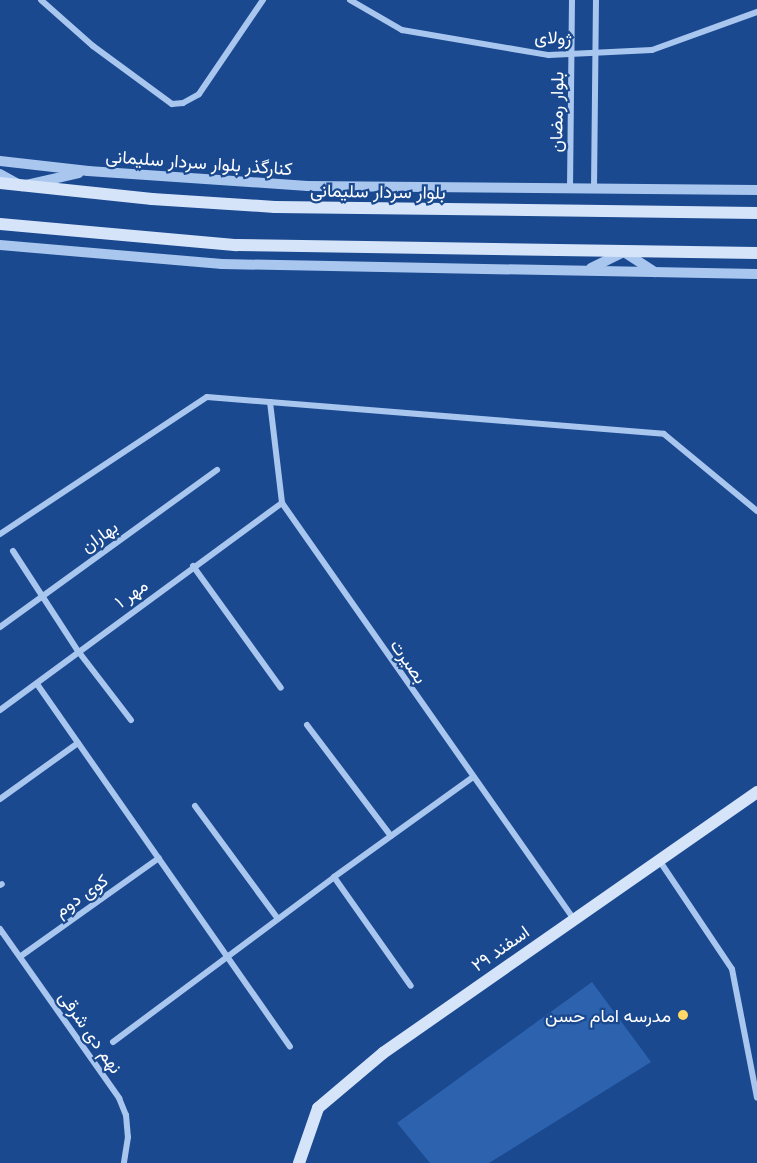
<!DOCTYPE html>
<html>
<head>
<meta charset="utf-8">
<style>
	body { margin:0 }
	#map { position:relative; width:757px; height:1163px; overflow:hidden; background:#1a4990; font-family:Lato,Vazirmatn,sans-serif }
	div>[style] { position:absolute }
	.green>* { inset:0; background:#2d63ae }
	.minor>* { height:6px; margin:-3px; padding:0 3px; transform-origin:3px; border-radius:3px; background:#a9c6ef }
	.tertiary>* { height:10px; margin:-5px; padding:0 5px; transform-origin:5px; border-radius:5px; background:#a9c6ef }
	.secondary>* { height:12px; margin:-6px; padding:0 6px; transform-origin:6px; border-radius:6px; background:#d6e4fa }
	.dots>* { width:16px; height:16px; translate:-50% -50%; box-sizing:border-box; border:3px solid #1a4990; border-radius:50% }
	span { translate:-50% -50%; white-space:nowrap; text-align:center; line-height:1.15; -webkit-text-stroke:4.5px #1a4990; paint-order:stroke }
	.street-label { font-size:18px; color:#fff }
	.poi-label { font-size:18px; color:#fff }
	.right { translate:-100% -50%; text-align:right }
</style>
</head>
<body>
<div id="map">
	<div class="green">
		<div style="clip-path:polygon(592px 982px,651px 1062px,489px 1163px,430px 1163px,397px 1123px)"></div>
	</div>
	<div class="minor">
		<div style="left:41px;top:0;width:69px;rotate:41.5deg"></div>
		<div style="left:93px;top:46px;width:98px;rotate:36.3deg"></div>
		<div style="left:172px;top:104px;width:11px;rotate:-5deg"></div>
		<div style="left:183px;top:103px;width:18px;rotate:-29deg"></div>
		<div style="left:199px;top:94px;width:114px;rotate:-55.8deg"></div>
		<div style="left:350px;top:0;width:60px;rotate:30deg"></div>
		<div style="left:402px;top:30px;width:149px;rotate:9.7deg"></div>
		<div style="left:549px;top:55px;width:103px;rotate:-2.8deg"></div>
		<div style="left:652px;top:50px;width:112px;rotate:-19.9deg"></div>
		<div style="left:570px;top:189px;width:189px;rotate:-89.4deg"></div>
		<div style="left:594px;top:189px;width:189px;rotate:-89.4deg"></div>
		<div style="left:270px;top:402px;width:102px;rotate:83.2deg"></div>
		<div style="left:282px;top:503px;width:507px;rotate:54.96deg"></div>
		<div style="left:0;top:534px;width:248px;rotate:-33.5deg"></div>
		<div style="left:207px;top:397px;width:458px;rotate:4.6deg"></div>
		<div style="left:664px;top:434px;width:121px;rotate:39.6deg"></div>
		<div style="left:13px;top:551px;width:119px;rotate:57deg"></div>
		<div style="left:78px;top:651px;width:87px;rotate:52.5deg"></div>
		<div style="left:193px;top:566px;width:150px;rotate:54.2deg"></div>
		<div style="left:0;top:627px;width:268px;rotate:-35.9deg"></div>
		<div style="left:37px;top:684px;width:442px;rotate:55.1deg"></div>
		<div style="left:0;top:710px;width:350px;rotate:-36.3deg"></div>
		<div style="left:307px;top:725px;width:139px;rotate:52.9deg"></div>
		<div style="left:0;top:799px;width:96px;rotate:-35.7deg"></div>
		<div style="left:195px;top:806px;width:140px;rotate:53.7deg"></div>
		<div style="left:659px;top:860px;width:131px;rotate:56.2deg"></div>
		<div style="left:732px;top:969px;width:131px;rotate:79deg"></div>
		<div style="left:334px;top:877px;width:133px;rotate:54.8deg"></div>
		<div style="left:0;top:885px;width:2px;rotate:-27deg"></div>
		<div style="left:0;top:929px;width:207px;rotate:54.8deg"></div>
		<div style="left:119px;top:1098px;width:18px;rotate:68deg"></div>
		<div style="left:126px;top:1115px;width:22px;rotate:85deg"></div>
		<div style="left:128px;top:1137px;width:26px;rotate:99deg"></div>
		<div style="left:21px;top:956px;width:169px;rotate:-35.4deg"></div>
		<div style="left:113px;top:1042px;width:276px;rotate:-36.7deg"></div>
		<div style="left:334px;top:877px;width:170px;rotate:-35.7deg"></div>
	</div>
	<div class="tertiary">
		<div style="left:0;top:161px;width:89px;rotate:6.5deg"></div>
		<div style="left:88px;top:171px;width:220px;rotate:3.9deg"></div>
		<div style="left:307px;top:186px;width:450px;rotate:0.5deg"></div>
		<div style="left:0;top:174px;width:25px;rotate:29deg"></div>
		<div style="left:22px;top:186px;width:58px;rotate:-12.8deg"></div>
		<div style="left:0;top:245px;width:223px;rotate:4.9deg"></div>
		<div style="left:222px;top:264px;width:535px;rotate:1.07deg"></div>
		<div style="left:591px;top:268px;width:37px;rotate:-26deg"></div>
		<div style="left:624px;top:252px;width:37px;rotate:33deg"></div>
	</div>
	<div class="secondary">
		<div style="left:0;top:183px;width:153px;rotate:6deg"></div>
		<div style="left:152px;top:199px;width:123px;rotate:3.7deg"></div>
		<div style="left:275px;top:207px;width:482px;rotate:0.7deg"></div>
		<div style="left:0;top:224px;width:238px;rotate:5.1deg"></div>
		<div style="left:237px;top:245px;width:520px;rotate:0.88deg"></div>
		<div style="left:299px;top:1163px;width:58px;rotate:-70.9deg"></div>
		<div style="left:318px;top:1108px;width:85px;rotate:-40.2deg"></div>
		<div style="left:383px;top:1053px;width:456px;rotate:-34.9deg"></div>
	</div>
	<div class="dots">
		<div style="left:683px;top:1015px;background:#ffd966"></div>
	</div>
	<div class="street-label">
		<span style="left:553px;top:37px;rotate:3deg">ژولای</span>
		<span style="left:556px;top:112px;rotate:-89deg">بلوار رمضان</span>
		<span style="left:199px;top:162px;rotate:4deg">کنارگذر بلوار سردار سلیمانی</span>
		<span style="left:378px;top:191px;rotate:1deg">بلوار سردار سلیمانی</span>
		<span style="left:99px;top:536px;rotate:-36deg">بهاران</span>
		<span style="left:131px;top:593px;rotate:-36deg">مهر ۱</span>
		<span style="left:409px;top:661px;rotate:55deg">بصیرت</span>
		<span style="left:81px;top:895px;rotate:-35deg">کوی دوم</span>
		<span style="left:500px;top:948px;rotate:-35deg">۲۹ اسفند</span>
		<span style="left:91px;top:1032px;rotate:55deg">نهم دی شرقی</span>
	</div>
	<div class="poi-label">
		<span class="right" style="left:671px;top:1015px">مدرسه امام حسن</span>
	</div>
</div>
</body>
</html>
